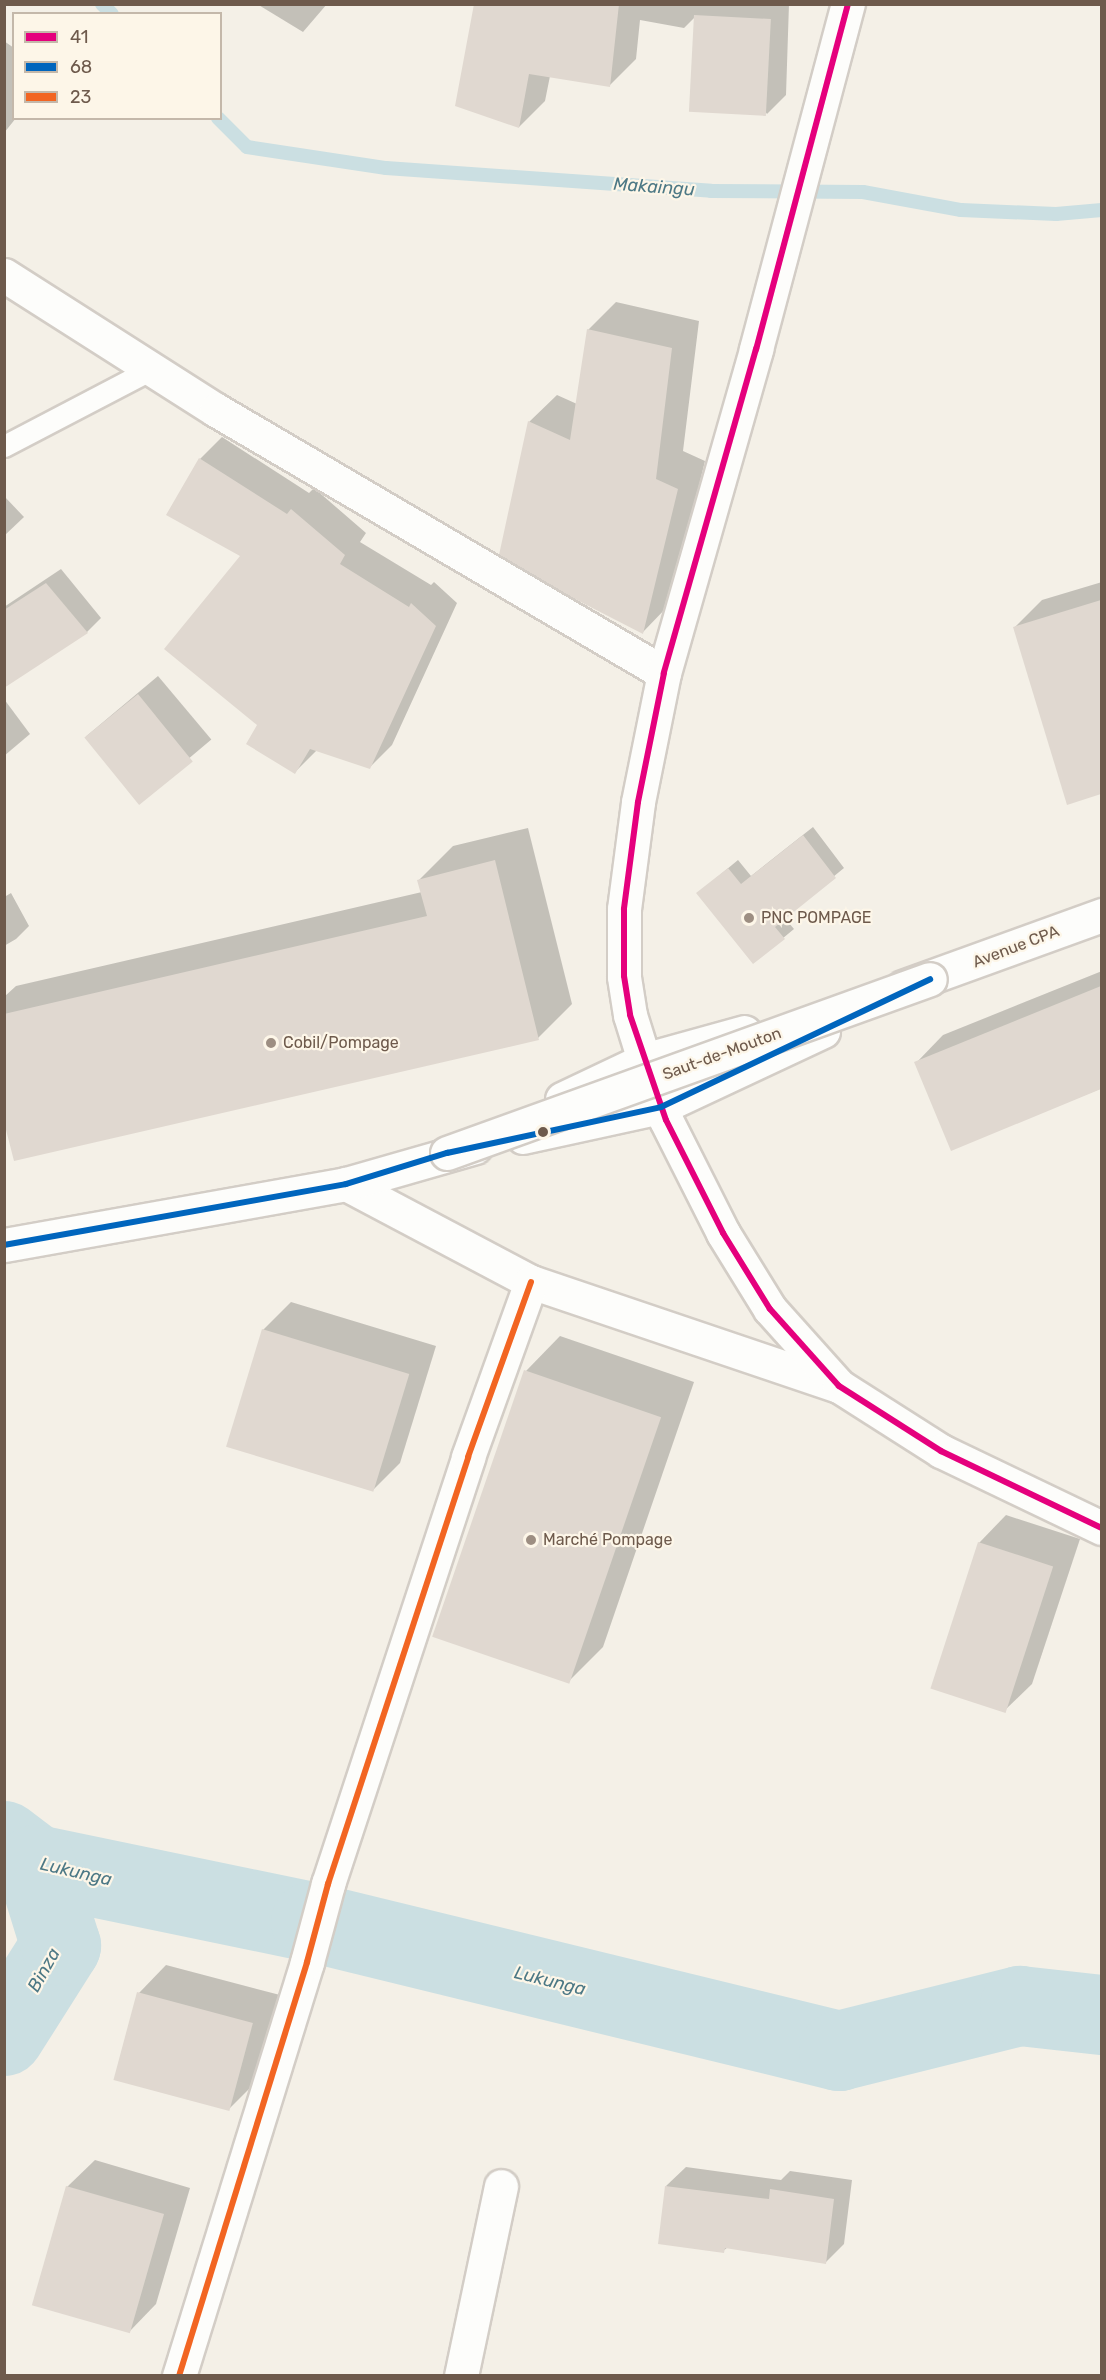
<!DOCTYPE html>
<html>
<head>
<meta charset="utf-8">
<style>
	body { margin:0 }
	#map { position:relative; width:1106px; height:2380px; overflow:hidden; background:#f4f0e7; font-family:Rubik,sans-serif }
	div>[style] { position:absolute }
	.shadow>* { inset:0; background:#0003; transform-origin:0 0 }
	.stream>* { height:14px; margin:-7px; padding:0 7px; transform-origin:7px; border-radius:7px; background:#cbdfe2 }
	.river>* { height:80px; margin:-40px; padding:0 40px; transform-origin:40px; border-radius:40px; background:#cbdfe2 }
	.building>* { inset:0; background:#e0d8d0; transform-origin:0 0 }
	.roads { filter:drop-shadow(2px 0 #d3cdc6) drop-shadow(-2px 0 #d3cdc6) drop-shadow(0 2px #d3cdc6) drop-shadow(0 -2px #d3cdc6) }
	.service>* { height:21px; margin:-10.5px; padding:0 10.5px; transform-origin:10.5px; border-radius:10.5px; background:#fdfdfb }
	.minor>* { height:33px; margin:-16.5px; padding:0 16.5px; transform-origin:16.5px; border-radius:16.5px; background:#fdfdfb }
	.tertiary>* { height:33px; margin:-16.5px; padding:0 16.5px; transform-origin:16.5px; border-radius:16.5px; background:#fdfdfb }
	.bridges { filter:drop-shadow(2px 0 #d3cdc6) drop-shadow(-2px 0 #d3cdc6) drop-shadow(0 2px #d3cdc6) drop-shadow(0 -2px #d3cdc6) }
	.tertiary-bridge>* { height:33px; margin:-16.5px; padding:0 16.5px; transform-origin:16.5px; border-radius:16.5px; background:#fdfdfb }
	.bus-1>* { height:6px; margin:-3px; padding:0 3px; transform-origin:3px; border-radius:3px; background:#e5007d }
	.bus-2>* { height:6px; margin:-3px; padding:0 3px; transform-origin:3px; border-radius:3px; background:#0065bd }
	.bus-3>* { height:6px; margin:-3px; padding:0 3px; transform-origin:3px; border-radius:3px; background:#f26522 }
	.dots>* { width:16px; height:16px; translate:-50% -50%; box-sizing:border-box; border:3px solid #fdf6e8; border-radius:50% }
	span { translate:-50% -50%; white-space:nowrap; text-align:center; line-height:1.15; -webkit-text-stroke:4.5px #fdf6e8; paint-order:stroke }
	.poi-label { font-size:16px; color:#6e5a4c }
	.left { translate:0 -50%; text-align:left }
	.street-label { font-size:16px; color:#6e5a4c }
	.water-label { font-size:18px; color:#4c7885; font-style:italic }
	.frame { position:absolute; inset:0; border:6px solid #6e5a4c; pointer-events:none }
	.legend { position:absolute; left:12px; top:12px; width:210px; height:108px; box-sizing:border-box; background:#fdf6e8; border:2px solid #c4b8aa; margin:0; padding:8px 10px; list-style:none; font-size:18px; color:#6e5a4c }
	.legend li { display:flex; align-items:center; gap:12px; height:30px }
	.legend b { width:30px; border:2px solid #c4b8aa }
</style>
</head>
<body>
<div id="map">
	<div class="shadow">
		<div style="clip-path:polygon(257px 4px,327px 4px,303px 32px)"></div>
		<div style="clip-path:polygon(476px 4px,789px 4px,786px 95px,767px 114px,695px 17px,684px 28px,640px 20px,636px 59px,610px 85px,550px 76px,545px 101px,519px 127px)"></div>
		<div style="clip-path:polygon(4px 41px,14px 48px,14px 118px,16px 118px,4px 133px)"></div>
		<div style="clip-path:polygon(616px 302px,699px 321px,683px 451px,705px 461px,670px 604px,643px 632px,529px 422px,557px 395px,577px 404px,588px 330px)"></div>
		<div style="clip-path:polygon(222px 437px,309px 493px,314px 488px,366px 533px,360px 542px,431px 585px,434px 582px,457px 603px,392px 745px,370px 767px,317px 750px,295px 772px,259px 725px,243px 556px,200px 459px)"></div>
		<div style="clip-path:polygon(4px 496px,24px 517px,4px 536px)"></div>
		<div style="clip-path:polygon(61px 569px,101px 618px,87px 632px,4px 686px,4px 607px)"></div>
		<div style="clip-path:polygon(1102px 582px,1102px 793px,1068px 803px,1015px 627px,1042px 600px)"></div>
		<div style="left:158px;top:676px;width:83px;height:94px;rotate:50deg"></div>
		<div style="clip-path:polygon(4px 699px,30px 734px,4px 756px)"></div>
		<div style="clip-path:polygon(813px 827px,844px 868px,784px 917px,794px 929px,754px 962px,698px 893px,738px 860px,751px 876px)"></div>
		<div style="clip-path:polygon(528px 828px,572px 1004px,538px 1038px,4px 1116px,4px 997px,16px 986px,422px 892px,419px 880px,453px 846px)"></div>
		<div style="clip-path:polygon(4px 893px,6px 896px,11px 893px,29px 926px,16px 939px,4px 946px)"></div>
		<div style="clip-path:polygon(1102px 971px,1102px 1088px,952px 1149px,916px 1063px,943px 1035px)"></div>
		<div style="clip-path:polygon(291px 1302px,436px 1346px,400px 1463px,373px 1490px,263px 1330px)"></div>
		<div style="clip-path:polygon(560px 1336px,694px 1382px,603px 1647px,568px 1682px,526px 1371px)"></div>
		<div style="clip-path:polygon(1006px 1515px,1080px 1539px,1032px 1684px,1004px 1711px,979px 1543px)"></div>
		<div style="clip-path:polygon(166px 1965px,280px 1995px,257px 2081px,230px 2108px,139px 1993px)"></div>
		<div style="clip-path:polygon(95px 2160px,190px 2188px,156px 2304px,129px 2332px,67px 2187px)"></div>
		<div style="clip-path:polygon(686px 2167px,781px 2180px,790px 2171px,852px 2180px,844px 2244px,825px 2263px,728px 2247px,723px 2251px,666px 2186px)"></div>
	</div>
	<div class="stream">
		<div style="left:102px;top:4px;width:14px;rotate:45deg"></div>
		<div style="left:218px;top:118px;width:41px;rotate:45deg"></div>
		<div style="left:247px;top:147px;width:141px;rotate:8.6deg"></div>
		<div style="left:386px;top:168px;width:326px;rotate:4deg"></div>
		<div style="left:711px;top:191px;width:152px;rotate:0.4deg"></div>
		<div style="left:863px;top:192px;width:100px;rotate:10.4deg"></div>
		<div style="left:961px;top:210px;width:95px;rotate:2.4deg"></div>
		<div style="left:1056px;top:214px;width:46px;rotate:-5deg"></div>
	</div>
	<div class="river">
		<div style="left:4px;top:1841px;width:40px;rotate:37deg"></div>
		<div style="left:36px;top:1865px;width:281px;rotate:11.7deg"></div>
		<div style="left:311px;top:1922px;width:544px;rotate:13.73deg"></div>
		<div style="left:839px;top:2051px;width:187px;rotate:-14deg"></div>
		<div style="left:1020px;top:2006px;width:82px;rotate:6.3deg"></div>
		<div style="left:4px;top:2036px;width:107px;rotate:-57.7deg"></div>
		<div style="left:61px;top:1946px;width:85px;rotate:-107.2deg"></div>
	</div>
	<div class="building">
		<div style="clip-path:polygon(474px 4px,619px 4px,610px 87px,529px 74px,519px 128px,455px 106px)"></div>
		<div style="left:694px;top:15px;width:77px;height:97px;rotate:3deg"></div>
		<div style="clip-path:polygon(587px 329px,672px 348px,656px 479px,678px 489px,643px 634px,571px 597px,499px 555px,528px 421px,570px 440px)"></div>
		<div style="clip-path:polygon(199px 458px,287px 514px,291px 509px,345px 555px,340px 564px,409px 607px,411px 603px,436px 626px,370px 769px,310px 749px,295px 774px,246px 744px,257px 725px,164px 649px,240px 556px,166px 515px)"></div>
		<div style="clip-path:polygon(46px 583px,88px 633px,4px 688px,4px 610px)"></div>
		<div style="clip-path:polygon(1101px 600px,1101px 794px,1067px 805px,1013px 627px)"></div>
		<div style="left:138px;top:694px;width:87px;height:69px;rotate:51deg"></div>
		<div style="clip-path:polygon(803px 835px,836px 878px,775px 927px,785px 939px,753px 964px,696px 893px,728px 868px,741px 884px)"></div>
		<div style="clip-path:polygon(495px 860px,539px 1040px,14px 1161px,4px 1122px,4px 1014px,427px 916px,417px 880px)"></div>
		<div style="clip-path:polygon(1101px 986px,1101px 1089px,951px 1151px,914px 1062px)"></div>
		<div style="left:262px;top:1329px;width:154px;height:123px;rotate:17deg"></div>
		<div style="left:524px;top:1370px;width:145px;height:282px;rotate:19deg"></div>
		<div style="left:978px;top:1542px;width:79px;height:154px;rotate:18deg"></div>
		<div style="left:137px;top:1992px;width:120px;height:91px;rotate:15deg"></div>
		<div style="left:66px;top:2186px;width:102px;height:124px;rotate:16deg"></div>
		<div style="clip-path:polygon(665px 2186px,769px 2199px,770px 2189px,834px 2199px,826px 2264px,725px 2248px,724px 2253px,658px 2244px)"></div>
	</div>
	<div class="roads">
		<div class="service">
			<div style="left:4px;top:446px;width:166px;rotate:-27.6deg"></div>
		</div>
		<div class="minor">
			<div style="left:4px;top:275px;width:251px;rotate:32.5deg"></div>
			<div style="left:216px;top:410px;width:519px;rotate:30.42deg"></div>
			<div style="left:644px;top:1060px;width:47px;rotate:-107.3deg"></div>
			<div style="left:630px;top:1015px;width:39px;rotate:-99deg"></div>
			<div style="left:624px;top:976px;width:67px;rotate:-90deg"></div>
			<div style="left:624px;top:909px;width:108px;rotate:-82.5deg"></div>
			<div style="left:638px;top:802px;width:132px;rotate:-78.6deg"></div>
			<div style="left:664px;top:673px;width:337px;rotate:-74.1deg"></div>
			<div style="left:756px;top:349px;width:357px;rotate:-75.1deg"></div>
			<div style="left:346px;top:1184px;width:209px;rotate:27.9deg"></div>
			<div style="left:531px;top:1282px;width:325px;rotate:18.7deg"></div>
			<div style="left:179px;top:2376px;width:433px;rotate:-72.8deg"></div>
			<div style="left:307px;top:1962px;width:81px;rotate:-74.9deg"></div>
			<div style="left:328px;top:1884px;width:449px;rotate:-71.8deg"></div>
			<div style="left:468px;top:1457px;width:186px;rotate:-70.2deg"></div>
			<div style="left:461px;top:2376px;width:194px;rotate:-78.1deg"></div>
		</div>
		<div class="tertiary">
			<div style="left:903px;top:987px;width:212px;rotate:-19.9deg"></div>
			<div style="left:654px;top:1087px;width:35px;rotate:70deg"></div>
			<div style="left:666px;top:1120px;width:127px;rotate:63.2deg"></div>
			<div style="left:723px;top:1233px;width:89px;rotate:58.3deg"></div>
			<div style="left:770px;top:1309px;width:103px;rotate:48.1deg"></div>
			<div style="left:839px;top:1386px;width:121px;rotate:32.5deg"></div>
			<div style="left:941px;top:1451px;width:178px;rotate:25.6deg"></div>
			<div style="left:562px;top:1099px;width:91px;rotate:-25.4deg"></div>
			<div style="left:644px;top:1060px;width:104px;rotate:-15.6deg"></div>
			<div style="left:523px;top:1137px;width:141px;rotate:-12.3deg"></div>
			<div style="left:661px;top:1107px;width:179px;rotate:-25.1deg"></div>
			<div style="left:4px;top:1245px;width:347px;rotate:-10.1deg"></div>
			<div style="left:346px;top:1184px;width:134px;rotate:-16deg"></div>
		</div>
	</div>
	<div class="bridges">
		<div class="tertiary-bridge">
			<div style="left:447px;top:1153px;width:513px;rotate:-19.81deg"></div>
		</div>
	</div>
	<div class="bus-1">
		<div style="left:848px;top:4px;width:357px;rotate:104.9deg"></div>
		<div style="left:756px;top:349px;width:337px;rotate:105.9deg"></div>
		<div style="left:664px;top:673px;width:132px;rotate:101.4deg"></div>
		<div style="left:638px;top:802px;width:108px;rotate:97.5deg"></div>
		<div style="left:624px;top:909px;width:67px;rotate:90deg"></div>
		<div style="left:624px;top:976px;width:39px;rotate:81deg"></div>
		<div style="left:630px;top:1015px;width:111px;rotate:71.1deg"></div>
		<div style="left:666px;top:1120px;width:127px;rotate:63.2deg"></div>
		<div style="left:723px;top:1233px;width:89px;rotate:58.3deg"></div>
		<div style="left:770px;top:1309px;width:103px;rotate:48.1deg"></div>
		<div style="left:839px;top:1386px;width:121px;rotate:32.5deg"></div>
		<div style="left:941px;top:1451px;width:178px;rotate:25.6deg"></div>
	</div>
	<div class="bus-2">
		<div style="left:4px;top:1245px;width:347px;rotate:-10.1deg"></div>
		<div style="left:346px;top:1184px;width:106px;rotate:-17.1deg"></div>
		<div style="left:447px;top:1153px;width:219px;rotate:-12.1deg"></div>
		<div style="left:661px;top:1107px;width:298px;rotate:-25.4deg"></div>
	</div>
	<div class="bus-3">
		<div style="left:179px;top:2376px;width:433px;rotate:-72.8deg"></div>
		<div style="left:307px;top:1962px;width:81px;rotate:-74.9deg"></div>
		<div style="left:328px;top:1884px;width:449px;rotate:-71.8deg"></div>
		<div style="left:468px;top:1457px;width:186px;rotate:-70.2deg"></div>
	</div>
	<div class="dots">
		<div style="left:749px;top:918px;background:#9d8e82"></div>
		<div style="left:271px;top:1043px;background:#9d8e82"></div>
		<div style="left:543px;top:1132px;background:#6e5a4c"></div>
		<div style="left:531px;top:1540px;background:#9d8e82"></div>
	</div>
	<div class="poi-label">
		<span class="left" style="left:761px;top:918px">PNC POMPAGE</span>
		<span class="left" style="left:283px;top:1043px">Cobil/Pompage</span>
		<span class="left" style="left:543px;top:1540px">Marché Pompage</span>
	</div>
	<div class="street-label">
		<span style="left:1016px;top:947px;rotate:-21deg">Avenue CPA</span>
		<span style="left:722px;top:1054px;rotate:-20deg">Saut-de-Mouton</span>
	</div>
	<div class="water-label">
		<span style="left:654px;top:187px;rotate:4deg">Makaingu</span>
		<span style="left:76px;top:1872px;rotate:13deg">Lukunga</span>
		<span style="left:44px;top:1970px;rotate:-61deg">Binza</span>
		<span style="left:550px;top:1981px;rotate:14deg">Lukunga</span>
	</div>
	<div class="frame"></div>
	<ul class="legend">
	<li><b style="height:8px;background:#e5007d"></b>41</li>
	<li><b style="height:8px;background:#0065bd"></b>68</li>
	<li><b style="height:8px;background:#f26522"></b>23</li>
	</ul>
</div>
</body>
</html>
